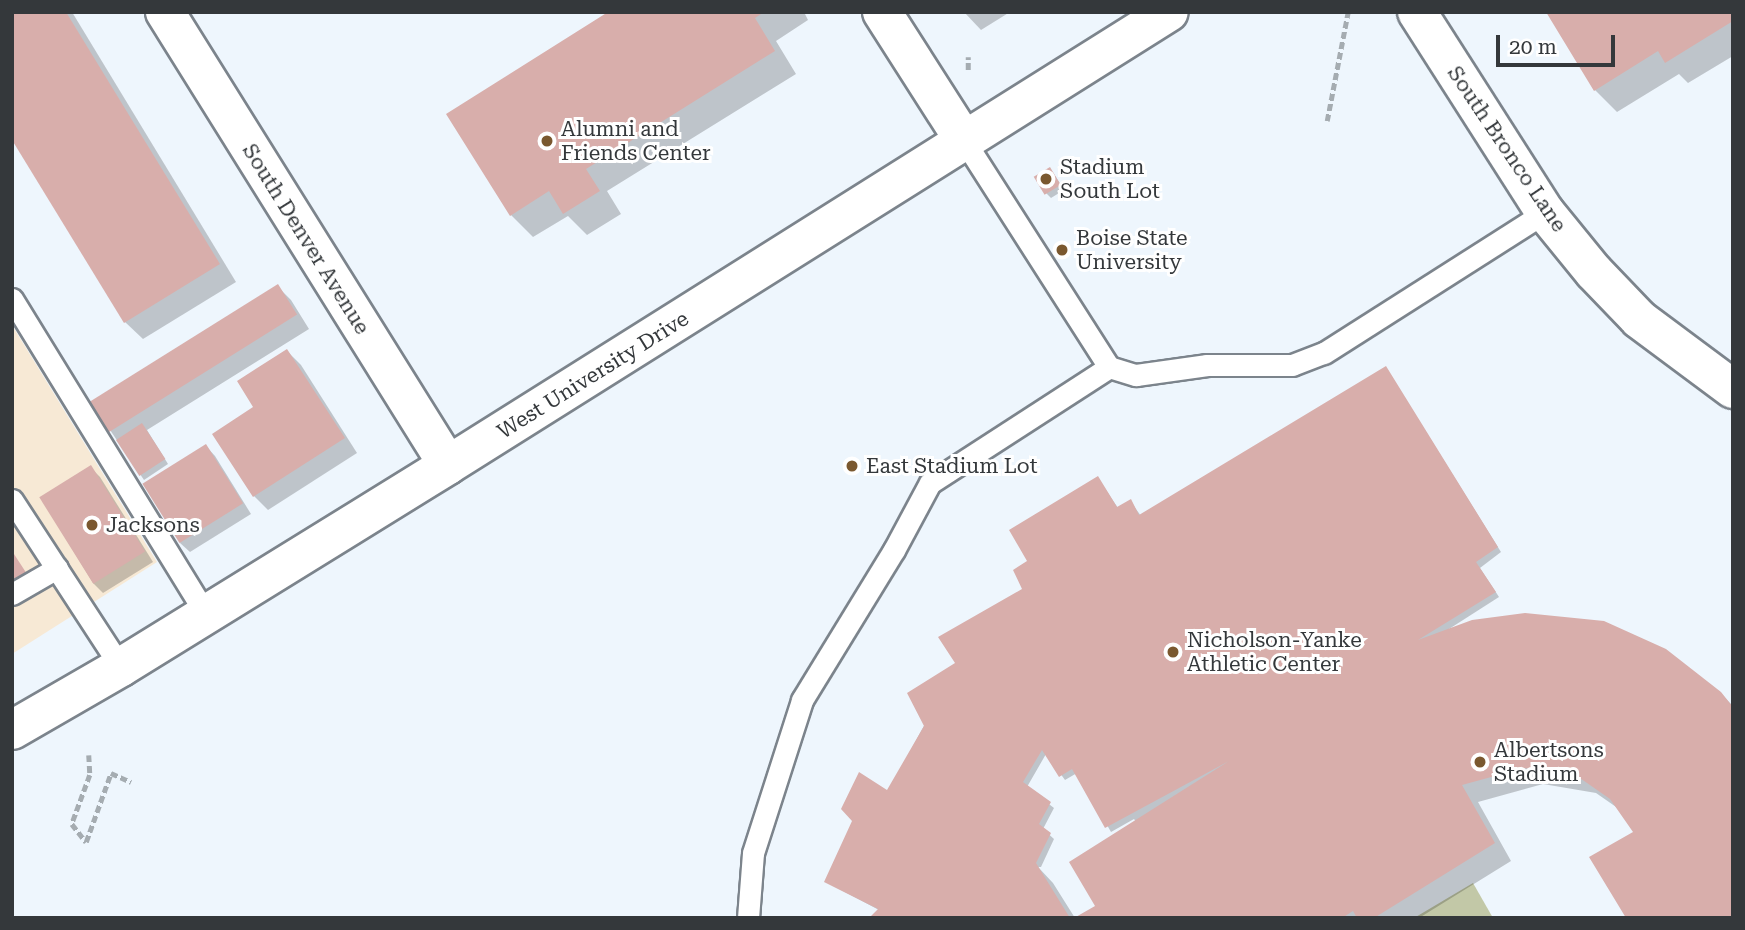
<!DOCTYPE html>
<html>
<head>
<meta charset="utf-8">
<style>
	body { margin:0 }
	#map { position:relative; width:1745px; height:930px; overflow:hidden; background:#eef6fd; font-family:"Roboto Serif",serif }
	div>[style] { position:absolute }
	.commercial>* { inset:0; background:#f7e9d5 }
	.green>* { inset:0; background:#c2c8a7 }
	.shadow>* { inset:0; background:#0003 }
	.building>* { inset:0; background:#d8aeab; transform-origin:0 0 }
	.path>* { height:4.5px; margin-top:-2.25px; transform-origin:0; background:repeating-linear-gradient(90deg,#a5acb1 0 7px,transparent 0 10.5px) }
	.roads { filter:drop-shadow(2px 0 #7c848c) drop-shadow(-2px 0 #7c848c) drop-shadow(0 2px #7c848c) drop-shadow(0 -2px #7c848c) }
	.lane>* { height:21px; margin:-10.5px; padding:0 10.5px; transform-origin:10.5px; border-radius:10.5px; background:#fff }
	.street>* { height:38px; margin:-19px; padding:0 19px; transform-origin:19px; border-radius:19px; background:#fff }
	.secondary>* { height:38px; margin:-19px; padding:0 19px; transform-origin:19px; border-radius:19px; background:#fff }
	.dots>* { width:19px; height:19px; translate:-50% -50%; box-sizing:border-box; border:4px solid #fff; border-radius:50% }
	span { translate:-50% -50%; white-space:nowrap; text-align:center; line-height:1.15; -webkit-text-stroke:6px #fff; paint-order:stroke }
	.poi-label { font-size:21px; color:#34383b }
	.left { translate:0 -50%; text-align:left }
	.street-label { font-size:21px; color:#34383b }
	.frame { position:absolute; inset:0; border:14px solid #34383b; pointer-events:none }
	.scale { position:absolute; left:1496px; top:35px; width:119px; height:32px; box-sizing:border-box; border:4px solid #34383b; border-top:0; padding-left:9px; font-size:21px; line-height:24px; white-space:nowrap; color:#34383b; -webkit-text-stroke:5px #fff; paint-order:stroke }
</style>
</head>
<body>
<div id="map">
	<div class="commercial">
		<div style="clip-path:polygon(12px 325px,157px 562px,12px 654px)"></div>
	</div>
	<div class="green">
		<div style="clip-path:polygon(1473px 883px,1493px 918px,1414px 918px)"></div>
	</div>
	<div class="shadow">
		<div style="clip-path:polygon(12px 12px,72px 12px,236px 282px,143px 339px,125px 322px)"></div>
		<div style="clip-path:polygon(612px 12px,804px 12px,808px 20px,776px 41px,796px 74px,607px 191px,621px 214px,587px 235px,568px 216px,533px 237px,511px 215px)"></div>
		<div style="clip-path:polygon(964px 12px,1010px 12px,981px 30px)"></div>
		<div style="clip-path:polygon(1548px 12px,1733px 12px,1733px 56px,1688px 83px,1679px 74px,1617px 112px,1595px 90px)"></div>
		<div style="clip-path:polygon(1054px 174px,1064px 190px,1051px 198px,1046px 193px)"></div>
		<div style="clip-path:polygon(277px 286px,291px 300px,309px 329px,147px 430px,168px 464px,144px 480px,91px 402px)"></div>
		<div style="clip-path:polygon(287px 351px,301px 365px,357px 453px,268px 510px,254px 496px,256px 407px)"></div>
		<div style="clip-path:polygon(1386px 368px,1501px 552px,1480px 568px,1499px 597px,1449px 629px,1720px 693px,1733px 706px,1733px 918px,1635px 832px,1619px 809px,1596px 793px,1543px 784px,1478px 802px,1511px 861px,1419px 918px,1080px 918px,1097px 907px,1136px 822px,1134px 819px,1111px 832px,1077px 773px,1065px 780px,1046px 754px,1027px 787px,1054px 808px,1043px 829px,1054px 839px,1041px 867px,1038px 867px,1053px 883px,1075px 918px,872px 918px,879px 910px,826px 882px,888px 792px,958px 663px,1024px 589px,1029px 561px,1098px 478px,1118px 508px,1131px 502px,1141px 516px)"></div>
		<div style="clip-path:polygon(206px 446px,215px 456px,251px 514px,190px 552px,180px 543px)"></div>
		<div style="clip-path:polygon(91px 468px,100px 477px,153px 562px,103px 593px,93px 583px,41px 498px)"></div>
	</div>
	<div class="building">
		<div style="clip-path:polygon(12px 12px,66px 12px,220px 264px,124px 323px,12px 140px)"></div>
		<div style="clip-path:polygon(608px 12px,764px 12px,755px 18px,775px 51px,586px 169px,600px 191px,563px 214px,549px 191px,510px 216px,446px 114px)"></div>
		<div style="clip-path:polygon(1546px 12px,1733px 12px,1733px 21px,1665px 63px,1658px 51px,1594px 91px)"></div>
		<div style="left:1050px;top:167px;width:21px;height:19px;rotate:59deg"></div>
		<div style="left:278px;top:284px;width:36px;height:223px;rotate:58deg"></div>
		<div style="clip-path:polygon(287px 349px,345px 438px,253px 497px,212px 434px,253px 407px,237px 381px)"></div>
		<div style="clip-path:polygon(1386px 366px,1498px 547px,1476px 562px,1496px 592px,1418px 640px,1472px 620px,1525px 613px,1604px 621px,1666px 649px,1721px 692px,1733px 707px,1733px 918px,1626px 918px,1589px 857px,1633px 832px,1610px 799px,1577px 776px,1524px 768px,1462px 785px,1495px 843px,1374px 918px,1357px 918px,1353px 911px,1342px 918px,1074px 918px,1095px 906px,1069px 862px,1229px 761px,1105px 828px,1072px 769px,1059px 777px,1042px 750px,1023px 782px,1051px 802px,1039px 824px,1051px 833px,1036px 863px,1070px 918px,869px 918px,878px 909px,824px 882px,852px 821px,841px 809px,859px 772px,887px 790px,924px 726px,907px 693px,955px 663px,938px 637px,1022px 589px,1013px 570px,1027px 561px,1009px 530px,1098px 476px,1117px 507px,1131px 499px,1139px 515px)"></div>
		<div style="left:142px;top:423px;width:43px;height:31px;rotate:57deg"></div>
		<div style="left:206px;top:444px;width:70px;height:75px;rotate:58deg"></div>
		<div style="left:91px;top:465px;width:102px;height:61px;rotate:58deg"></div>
		<div style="clip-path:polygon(12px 551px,27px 574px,12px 584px)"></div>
	</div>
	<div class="path">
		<div style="left:968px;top:70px;width:13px;rotate:-90deg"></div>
		<div style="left:1327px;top:121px;width:111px;rotate:-79.1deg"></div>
		<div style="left:89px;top:755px;width:20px;rotate:87deg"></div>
		<div style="left:90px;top:775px;width:52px;rotate:110.2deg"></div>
		<div style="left:72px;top:824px;width:23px;rotate:52deg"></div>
		<div style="left:86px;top:842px;width:73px;rotate:-70.1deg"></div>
		<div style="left:111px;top:773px;width:22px;rotate:24deg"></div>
	</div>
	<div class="roads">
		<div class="lane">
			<div style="left:965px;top:142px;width:267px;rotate:57.4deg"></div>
			<div style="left:1109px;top:367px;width:28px;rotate:17deg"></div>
			<div style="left:1136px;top:375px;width:72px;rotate:-8deg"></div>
			<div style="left:1207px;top:365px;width:85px"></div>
			<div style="left:1292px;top:365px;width:34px;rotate:-21deg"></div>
			<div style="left:1324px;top:353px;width:262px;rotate:-32.5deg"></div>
			<div style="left:12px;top:299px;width:369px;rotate:58.4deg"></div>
			<div style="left:12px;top:500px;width:199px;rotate:56.9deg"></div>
			<div style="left:12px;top:594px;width:52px;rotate:-30deg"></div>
			<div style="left:748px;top:918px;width:65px;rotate:-85.6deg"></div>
			<div style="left:753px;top:853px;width:161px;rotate:-72.2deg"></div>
			<div style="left:802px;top:700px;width:176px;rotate:-58.5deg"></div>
			<div style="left:894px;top:550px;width:76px;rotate:-61.8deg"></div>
			<div style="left:930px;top:483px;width:213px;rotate:-32.9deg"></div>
		</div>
		<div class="street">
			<div style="left:165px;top:12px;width:534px;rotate:58.01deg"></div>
			<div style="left:882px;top:12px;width:154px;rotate:57.4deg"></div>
			<div style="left:1417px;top:12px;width:237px;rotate:57.4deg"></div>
			<div style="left:1545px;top:212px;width:77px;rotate:50.8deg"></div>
			<div style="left:1594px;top:272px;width:65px;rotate:46.2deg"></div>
			<div style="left:1639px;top:319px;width:117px;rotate:36.7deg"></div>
		</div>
		<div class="secondary">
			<div style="left:12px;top:730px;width:126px;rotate:-30deg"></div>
			<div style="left:121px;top:667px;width:384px;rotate:-31.7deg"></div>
			<div style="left:448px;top:465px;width:851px;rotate:-32.14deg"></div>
		</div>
	</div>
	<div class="dots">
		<div style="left:547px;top:141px;background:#7a582f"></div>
		<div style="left:1046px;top:179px;background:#7a582f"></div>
		<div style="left:1062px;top:250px;background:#7a582f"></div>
		<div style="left:852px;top:466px;background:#7a582f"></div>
		<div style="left:92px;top:525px;background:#7a582f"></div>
		<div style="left:1173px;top:652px;background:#7a582f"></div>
		<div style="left:1480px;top:762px;background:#7a582f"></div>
	</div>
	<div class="poi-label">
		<span class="left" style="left:561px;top:141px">Alumni and<br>Friends Center</span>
		<span class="left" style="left:1060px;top:179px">Stadium<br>South Lot</span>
		<span class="left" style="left:1076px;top:250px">Boise State<br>University</span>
		<span class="left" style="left:866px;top:466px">East Stadium Lot</span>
		<span class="left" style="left:106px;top:525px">Jacksons</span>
		<span class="left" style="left:1187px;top:652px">Nicholson-Yanke<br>Athletic Center</span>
		<span class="left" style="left:1494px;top:762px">Albertsons<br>Stadium</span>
	</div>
	<div class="street-label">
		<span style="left:1507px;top:149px;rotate:56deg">South Bronco Lane</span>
		<span style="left:306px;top:239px;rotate:58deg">South Denver Avenue</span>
		<span style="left:593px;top:375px;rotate:-32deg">West University Drive</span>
	</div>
	<div class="frame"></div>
	<div class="scale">20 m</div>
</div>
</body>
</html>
